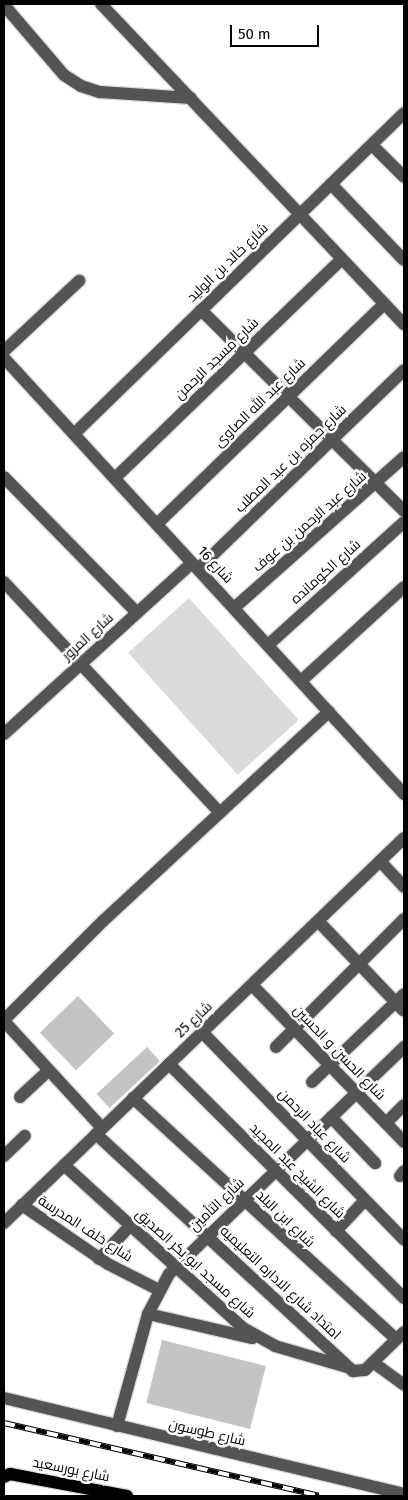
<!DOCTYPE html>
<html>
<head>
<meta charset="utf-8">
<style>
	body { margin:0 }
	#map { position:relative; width:408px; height:1500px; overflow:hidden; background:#fff; font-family:"Fira Sans",Cairo,sans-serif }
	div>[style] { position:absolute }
	.green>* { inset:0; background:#dbdbdb; transform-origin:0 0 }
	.building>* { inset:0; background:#c4c4c4; transform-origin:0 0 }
	.roads { filter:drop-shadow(1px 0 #dbdbdb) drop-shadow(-1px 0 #dbdbdb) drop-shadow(0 1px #dbdbdb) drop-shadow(0 -1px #dbdbdb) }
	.minor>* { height:12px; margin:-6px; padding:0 6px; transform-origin:6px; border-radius:6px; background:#545454 }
	.major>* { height:12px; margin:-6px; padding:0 6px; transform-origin:6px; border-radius:6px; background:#000 }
	.rail>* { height:5.5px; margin-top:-2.75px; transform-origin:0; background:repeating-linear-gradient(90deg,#fff 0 11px,#000 0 22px); box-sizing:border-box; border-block:1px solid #000 }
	span { translate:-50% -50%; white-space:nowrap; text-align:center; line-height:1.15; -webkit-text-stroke:5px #fff; paint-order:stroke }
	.street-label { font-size:14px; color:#000 }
	.frame { position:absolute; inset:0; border:5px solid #000; pointer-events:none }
	.scale { position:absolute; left:230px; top:25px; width:89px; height:22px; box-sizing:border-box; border:2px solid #000; border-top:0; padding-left:6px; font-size:15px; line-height:18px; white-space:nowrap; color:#000; -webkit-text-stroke:4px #fff; paint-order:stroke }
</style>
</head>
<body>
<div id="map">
	<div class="green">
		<div style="left:189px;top:598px;width:164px;height:82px;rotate:48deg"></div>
	</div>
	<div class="building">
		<div style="left:78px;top:996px;width:52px;height:53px;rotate:46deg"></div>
		<div style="left:147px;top:1047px;width:19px;height:69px;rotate:47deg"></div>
		<div style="left:162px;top:1340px;width:107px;height:65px;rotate:14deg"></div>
	</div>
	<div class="roads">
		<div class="minor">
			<div style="left:101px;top:4px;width:441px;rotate:46.6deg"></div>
			<div style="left:4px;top:5px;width:92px;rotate:49.4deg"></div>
			<div style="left:64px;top:75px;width:20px;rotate:33deg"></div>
			<div style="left:81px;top:86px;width:20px;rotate:18deg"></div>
			<div style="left:100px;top:92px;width:91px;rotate:3.8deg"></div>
			<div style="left:372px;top:145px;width:45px;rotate:45deg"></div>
			<div style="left:331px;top:184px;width:105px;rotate:46.2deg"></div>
			<div style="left:201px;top:310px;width:286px;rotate:44.7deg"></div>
			<div style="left:4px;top:351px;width:103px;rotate:-43deg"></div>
			<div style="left:4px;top:358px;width:592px;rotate:47.47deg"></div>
			<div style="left:74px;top:434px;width:460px;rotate:-44.2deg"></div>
			<div style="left:4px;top:477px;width:190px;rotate:45.6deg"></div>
			<div style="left:115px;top:478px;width:313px;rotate:-44deg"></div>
			<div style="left:157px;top:524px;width:316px;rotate:-44.1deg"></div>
			<div style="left:198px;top:569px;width:286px;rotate:-44deg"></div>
			<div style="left:4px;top:582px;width:316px;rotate:46.9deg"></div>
			<div style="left:234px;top:608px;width:227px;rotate:-41.6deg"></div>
			<div style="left:268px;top:645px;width:183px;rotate:-42.1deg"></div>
			<div style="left:301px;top:681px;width:139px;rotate:-42.4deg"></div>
			<div style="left:4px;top:734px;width:254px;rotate:-42.3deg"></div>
			<div style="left:380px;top:861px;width:35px;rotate:47deg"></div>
			<div style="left:318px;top:921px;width:124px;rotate:46.3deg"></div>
			<div style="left:252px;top:985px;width:219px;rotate:45.9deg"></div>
			<div style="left:4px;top:1020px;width:140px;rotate:-45deg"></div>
			<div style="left:103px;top:921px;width:308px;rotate:-42.8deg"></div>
			<div style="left:4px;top:1021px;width:145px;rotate:47.5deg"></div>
			<div style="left:202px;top:1032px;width:290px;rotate:45.8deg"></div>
			<div style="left:276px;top:1047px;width:181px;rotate:-45deg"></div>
			<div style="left:169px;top:1064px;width:332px;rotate:44.9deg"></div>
			<div style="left:312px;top:1082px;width:127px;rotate:-43.7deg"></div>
			<div style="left:20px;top:1097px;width:38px;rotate:-43deg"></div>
			<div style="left:133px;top:1098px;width:357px;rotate:42.5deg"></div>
			<div style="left:331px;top:1117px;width:64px;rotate:46.3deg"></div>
			<div style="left:386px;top:1123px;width:25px;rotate:-45deg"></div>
			<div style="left:96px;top:1134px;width:350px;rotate:42.7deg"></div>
			<div style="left:353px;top:1371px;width:12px;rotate:-5deg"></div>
			<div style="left:365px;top:1370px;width:54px;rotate:-44.3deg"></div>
			<div style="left:4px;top:1156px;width:29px;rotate:-44deg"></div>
			<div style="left:64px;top:1165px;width:242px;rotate:42.3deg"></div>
			<div style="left:243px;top:1328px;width:37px;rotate:29deg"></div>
			<div style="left:275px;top:1346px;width:75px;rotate:16.3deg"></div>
			<div style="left:400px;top:1176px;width:6px;rotate:-51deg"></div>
			<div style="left:22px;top:1205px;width:104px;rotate:34.5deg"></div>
			<div style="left:108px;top:1264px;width:57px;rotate:27deg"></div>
			<div style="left:4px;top:1223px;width:555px;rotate:-43.91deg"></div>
			<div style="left:336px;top:1231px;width:42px;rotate:-46.9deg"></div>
			<div style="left:99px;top:1259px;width:45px;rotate:-46.8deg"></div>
			<div style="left:148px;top:1314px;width:107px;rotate:13deg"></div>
			<div style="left:374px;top:1363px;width:37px;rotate:36deg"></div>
			<div style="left:4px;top:1398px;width:411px;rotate:13.5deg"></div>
			<div style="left:117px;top:1426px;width:116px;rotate:-74.5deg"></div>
			<div style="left:148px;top:1314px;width:45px;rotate:-62.3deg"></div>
			<div style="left:169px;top:1274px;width:327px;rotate:-44deg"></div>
		</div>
		<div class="major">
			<div style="left:4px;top:1477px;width:7px;rotate:-27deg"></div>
			<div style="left:10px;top:1474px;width:119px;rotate:10.6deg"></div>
		</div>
	</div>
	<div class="rail">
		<div style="left:4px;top:1423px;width:323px;rotate:13deg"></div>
	</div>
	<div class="street-label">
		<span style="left:228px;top:263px;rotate:-44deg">شارع خالد بن الوليد</span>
		<span style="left:217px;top:359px;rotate:-44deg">شارع مسجد الرحمن</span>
		<span style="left:260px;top:403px;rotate:-44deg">شارع عبد الله الصاوى</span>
		<span style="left:291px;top:459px;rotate:-44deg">شارع حمزه بن عبد المطلب</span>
		<span style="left:310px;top:522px;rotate:-41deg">شارع عبد الرحمن بن عوف</span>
		<span style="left:215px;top:565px;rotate:47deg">شارع 16</span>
		<span style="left:326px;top:572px;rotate:-42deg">شارع الكومانده</span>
		<span style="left:88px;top:637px;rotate:-42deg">شارع المرور</span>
		<span style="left:194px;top:1020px;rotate:-44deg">شارع 25</span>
		<span style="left:339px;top:1053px;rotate:46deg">شارع الحسن و الحسين</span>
		<span style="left:314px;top:1126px;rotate:46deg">شارع عباد الرحمن</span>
		<span style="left:297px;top:1171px;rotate:45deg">شارع الشيخ عبد المجيد</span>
		<span style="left:217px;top:1205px;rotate:-44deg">شارع التأمين</span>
		<span style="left:285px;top:1219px;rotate:44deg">شارع ابن البلد</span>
		<span style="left:85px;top:1229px;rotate:33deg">شارع خلف المدرسة</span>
		<span style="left:195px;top:1264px;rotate:42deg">شارع مسجد ابو بكر الصديق</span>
		<span style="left:280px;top:1283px;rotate:43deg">امتداد شارع الاداره التعليميه</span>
		<span style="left:207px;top:1433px;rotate:13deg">شارع طوسون</span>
		<span style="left:71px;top:1470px;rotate:11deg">شارع بورسعيد</span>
	</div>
	<div class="frame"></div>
	<div class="scale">50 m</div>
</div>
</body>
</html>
